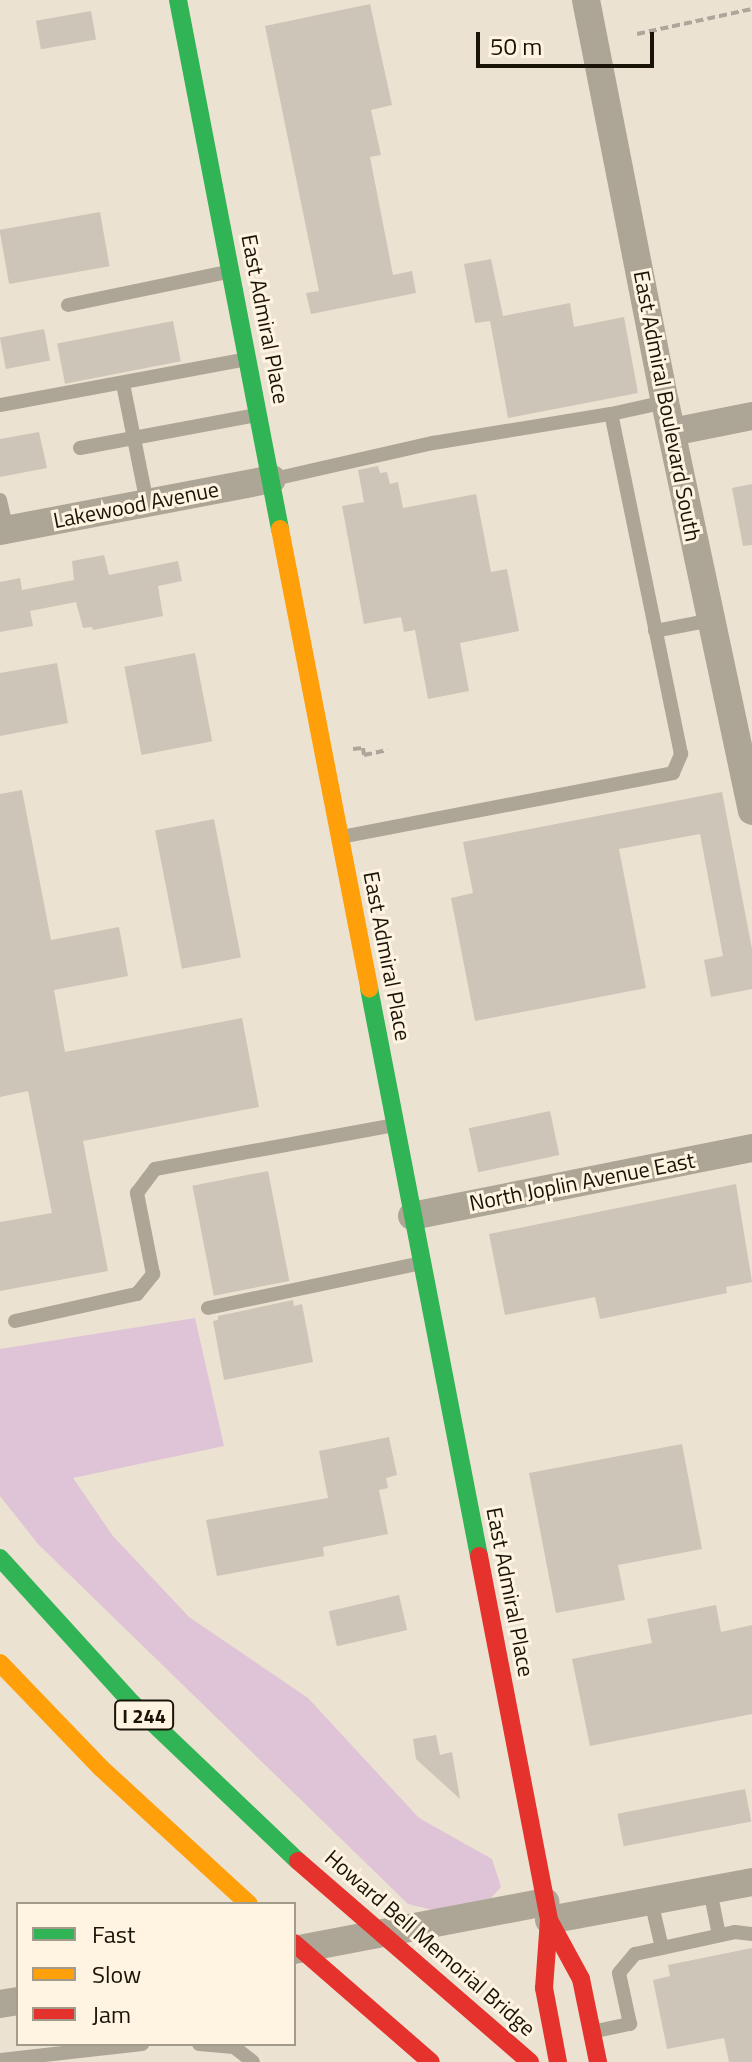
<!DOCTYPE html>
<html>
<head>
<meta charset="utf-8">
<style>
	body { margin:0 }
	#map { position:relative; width:752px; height:2062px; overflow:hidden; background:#ece2d1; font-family:"Titillium Web",sans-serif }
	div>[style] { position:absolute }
	.green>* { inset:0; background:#dec4d6 }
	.building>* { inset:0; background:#cdc5b8; transform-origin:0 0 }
	.path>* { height:4px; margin-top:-2px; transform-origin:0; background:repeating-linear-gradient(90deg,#ada69a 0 8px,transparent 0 12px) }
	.lane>* { height:14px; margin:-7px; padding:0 7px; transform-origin:7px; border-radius:7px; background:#ada697 }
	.street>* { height:28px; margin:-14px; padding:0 14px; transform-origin:14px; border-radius:14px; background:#ada697 }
	.fast>* { height:18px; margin:-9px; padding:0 9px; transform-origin:9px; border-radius:9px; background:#30b455 }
	.slow>* { height:18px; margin:-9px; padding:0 9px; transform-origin:9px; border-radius:9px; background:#ff9f0a }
	.jam>* { height:18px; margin:-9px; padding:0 9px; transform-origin:9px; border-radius:9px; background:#e5322d }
	.jam-bridge>* { height:18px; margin:-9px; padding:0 9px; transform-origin:9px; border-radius:9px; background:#e5322d }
	span { translate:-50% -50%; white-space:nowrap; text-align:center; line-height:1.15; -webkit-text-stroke:6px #fef4e1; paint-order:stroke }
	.shield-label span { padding:2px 6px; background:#fef4e1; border:2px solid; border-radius:6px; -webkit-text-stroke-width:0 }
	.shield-label { font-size:20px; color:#191308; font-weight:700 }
	.street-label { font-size:22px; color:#191308 }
	.legend { position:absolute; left:16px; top:1902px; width:280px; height:144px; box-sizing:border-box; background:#fef4e1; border:2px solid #a29a8a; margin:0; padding:10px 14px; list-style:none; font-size:24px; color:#191308 }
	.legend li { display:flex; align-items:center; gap:16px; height:40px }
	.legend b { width:40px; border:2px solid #a29a8a }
	.scale { position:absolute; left:476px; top:32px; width:178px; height:36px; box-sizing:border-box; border:4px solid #191308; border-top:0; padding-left:10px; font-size:24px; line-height:28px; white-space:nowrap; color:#191308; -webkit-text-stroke:6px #fef4e1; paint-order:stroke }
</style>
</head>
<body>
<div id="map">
	<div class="green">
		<div style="clip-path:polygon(195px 1318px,224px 1446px,73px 1478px,113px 1536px,189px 1617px,308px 1698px,419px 1818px,492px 1859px,501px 1887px,491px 1898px,433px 1910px,408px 1904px,38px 1544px,0 1496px,0 1349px)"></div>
	</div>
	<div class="building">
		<div style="clip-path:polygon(370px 4px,392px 105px,371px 110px,381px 155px,370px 157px,393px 275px,412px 271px,416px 293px,311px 314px,306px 293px,319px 291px,265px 26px)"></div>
		<div style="left:91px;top:11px;width:29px;height:56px;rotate:80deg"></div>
		<div style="left:100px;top:212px;width:55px;height:102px;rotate:80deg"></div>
		<div style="clip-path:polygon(491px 259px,503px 316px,570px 303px,574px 327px,624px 317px,638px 393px,508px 418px,490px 321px,475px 323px,464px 264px)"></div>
		<div style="left:173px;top:321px;width:41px;height:118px;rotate:79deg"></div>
		<div style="left:44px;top:329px;width:32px;height:45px;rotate:79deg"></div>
		<div style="clip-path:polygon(39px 432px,47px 468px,0 477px,0 439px)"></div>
		<div style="clip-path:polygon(378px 466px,380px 473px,387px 472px,390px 484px,398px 482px,403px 508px,476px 494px,491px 572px,507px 569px,519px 631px,460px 643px,469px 691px,428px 699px,415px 630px,404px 632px,401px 617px,364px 624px,342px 506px,364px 502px,358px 470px)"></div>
		<div style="clip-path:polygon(752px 484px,752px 545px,743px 546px,732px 488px)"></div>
		<div style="clip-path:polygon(104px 555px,109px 575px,178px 561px,182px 581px,158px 586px,163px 616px,93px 630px,92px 627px,83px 628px,76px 602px,30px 611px,33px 626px,0 632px,0 582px,20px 578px,22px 590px,74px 580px,72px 561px)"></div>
		<div style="left:195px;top:653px;width:90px;height:72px;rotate:79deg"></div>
		<div style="clip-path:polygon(57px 663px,68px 723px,0 736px,0 673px)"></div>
		<div style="clip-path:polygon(22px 790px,51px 940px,119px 927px,128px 976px,54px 990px,65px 1052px,242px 1018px,259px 1107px,83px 1141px,108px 1271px,0 1291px,0 1222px,52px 1213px,28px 1091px,0 1097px,0 794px)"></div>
		<div style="clip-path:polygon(722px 792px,752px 949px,752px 989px,711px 997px,704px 960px,723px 956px,700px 834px,619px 849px,646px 988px,475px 1021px,451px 898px,473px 893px,463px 842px)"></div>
		<div style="left:214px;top:819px;width:141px;height:60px;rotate:79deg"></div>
		<div style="left:550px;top:1111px;width:45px;height:83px;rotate:78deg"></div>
		<div style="left:268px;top:1171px;width:112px;height:77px;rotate:79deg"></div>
		<div style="clip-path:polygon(736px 1184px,752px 1282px,726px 1287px,727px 1293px,600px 1319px,595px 1297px,505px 1315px,489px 1234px)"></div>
		<div style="clip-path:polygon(293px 1300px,294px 1306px,302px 1304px,313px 1362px,224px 1380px,213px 1321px,218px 1320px,218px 1316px)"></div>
		<div style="clip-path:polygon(389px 1437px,397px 1475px,386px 1478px,388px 1488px,379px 1490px,388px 1534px,323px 1547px,324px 1556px,217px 1576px,206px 1520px,328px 1498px,319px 1451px)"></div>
		<div style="clip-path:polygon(682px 1444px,702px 1549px,618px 1565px,625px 1600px,556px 1613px,529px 1473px)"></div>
		<div style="left:399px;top:1595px;width:36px;height:72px;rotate:77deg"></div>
		<div style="clip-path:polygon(716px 1605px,721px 1632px,752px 1625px,752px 1714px,590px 1746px,572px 1659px,652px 1643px,647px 1619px)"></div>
		<div style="clip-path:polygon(436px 1735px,440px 1755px,452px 1752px,460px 1799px,416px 1759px,413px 1739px)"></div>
		<div style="left:745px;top:1789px;width:33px;height:130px;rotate:79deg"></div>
		<div style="clip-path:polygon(752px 1948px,752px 2062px,729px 2062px,724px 2038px,667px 2049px,653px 1980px,670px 1976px,668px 1965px)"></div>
	</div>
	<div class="path">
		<div style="left:637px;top:34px;width:118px;rotate:-12.3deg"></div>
		<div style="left:353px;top:749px;width:10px;rotate:-6deg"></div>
		<div style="left:363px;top:748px;width:7px;rotate:82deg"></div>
		<div style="left:364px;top:755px;width:24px;rotate:-12deg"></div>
	</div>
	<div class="lane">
		<div style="left:68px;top:305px;width:162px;rotate:-11.7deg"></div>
		<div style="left:123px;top:384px;width:121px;rotate:78.6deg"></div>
		<div style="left:0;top:405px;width:247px;rotate:-10.5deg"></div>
		<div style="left:80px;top:448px;width:180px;rotate:-10.6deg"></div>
		<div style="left:274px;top:479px;width:163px;rotate:-12.8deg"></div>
		<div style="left:433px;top:443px;width:180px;rotate:-9.3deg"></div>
		<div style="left:0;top:500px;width:31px;rotate:77deg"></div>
		<div style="left:655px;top:631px;width:57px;rotate:-11.1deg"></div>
		<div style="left:341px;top:837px;width:338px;rotate:-10.9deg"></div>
		<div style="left:673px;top:773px;width:21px;rotate:-67deg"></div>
		<div style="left:681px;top:754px;width:347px;rotate:-101.6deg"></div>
		<div style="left:611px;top:414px;width:55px;rotate:-12.5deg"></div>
		<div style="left:208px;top:1308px;width:218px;rotate:-11.9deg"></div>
		<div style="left:15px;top:1321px;width:125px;rotate:-12.5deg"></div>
		<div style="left:137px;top:1294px;width:26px;rotate:-51deg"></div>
		<div style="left:153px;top:1274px;width:83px;rotate:-101.2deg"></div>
		<div style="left:137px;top:1193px;width:30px;rotate:-53deg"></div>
		<div style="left:155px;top:1169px;width:243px;rotate:-10.4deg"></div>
		<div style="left:710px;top:1890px;width:46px;rotate:78.7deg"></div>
		<div style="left:651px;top:1901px;width:48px;rotate:76.8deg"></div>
		<div style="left:596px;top:2031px;width:35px;rotate:-12deg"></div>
		<div style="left:630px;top:2024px;width:52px;rotate:-102.2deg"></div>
		<div style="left:619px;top:1973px;width:25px;rotate:-50deg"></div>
		<div style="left:635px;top:1954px;width:102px;rotate:-12.4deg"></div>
		<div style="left:735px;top:1932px;width:17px;rotate:7deg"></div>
		<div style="left:199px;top:2044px;width:35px;rotate:5deg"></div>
		<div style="left:234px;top:2047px;width:24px;rotate:38deg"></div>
		<div style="left:0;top:2060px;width:143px;rotate:-6.4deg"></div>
	</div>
	<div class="street">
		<div style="left:586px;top:0;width:410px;rotate:78.9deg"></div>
		<div style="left:665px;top:402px;width:418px;rotate:78deg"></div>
		<div style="left:672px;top:432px;width:82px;rotate:-11.3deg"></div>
		<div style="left:0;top:531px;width:277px;rotate:-10.8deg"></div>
		<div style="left:412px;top:1216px;width:347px;rotate:-11.3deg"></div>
		<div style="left:549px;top:1920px;width:207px;rotate:-10.6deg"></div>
		<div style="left:294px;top:1950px;width:256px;rotate:-10.8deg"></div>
		<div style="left:0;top:2004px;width:18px;rotate:-9deg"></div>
	</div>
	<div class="fast">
		<div style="left:178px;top:0;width:539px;rotate:79.09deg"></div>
		<div style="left:369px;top:988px;width:579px;rotate:79.04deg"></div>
		<div style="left:0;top:1558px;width:196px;rotate:47.7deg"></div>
		<div style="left:132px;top:1703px;width:229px;rotate:43.6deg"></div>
	</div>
	<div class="slow">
		<div style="left:280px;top:529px;width:468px;rotate:79deg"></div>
		<div style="left:0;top:1663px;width:146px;rotate:46.1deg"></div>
		<div style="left:101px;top:1768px;width:201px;rotate:42.6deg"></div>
	</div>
	<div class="jam">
		<div style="left:479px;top:1556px;width:371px;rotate:79.1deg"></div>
		<div style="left:549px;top:1920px;width:68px;rotate:94.2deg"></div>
		<div style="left:544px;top:1988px;width:75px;rotate:79.3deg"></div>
		<div style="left:549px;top:1920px;width:67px;rotate:61.5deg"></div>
		<div style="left:581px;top:1979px;width:85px;rotate:78.4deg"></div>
	</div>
	<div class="jam-bridge">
		<div style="left:298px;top:1861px;width:307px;rotate:40.9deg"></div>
		<div style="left:294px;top:1943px;width:181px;rotate:41deg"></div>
	</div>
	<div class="shield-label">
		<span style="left:144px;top:1715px">I 244</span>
	</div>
	<div class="street-label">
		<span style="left:265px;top:319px;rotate:79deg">East Admiral Place</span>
		<span style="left:667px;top:406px;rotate:79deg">East Admiral Boulevard South</span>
		<span style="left:136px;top:505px;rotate:-11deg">Lakewood Avenue</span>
		<span style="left:387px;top:956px;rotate:79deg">East Admiral Place</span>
		<span style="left:582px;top:1182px;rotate:-11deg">North Joplin Avenue East</span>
		<span style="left:510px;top:1592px;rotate:79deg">East Admiral Place</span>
		<span style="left:430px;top:1943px;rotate:41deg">Howard Bell Memorial Bridge</span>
	</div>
	<ul class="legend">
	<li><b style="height:10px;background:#30b455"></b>Fast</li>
	<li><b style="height:10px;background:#ff9f0a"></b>Slow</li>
	<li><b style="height:10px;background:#e5322d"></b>Jam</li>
	</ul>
	<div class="scale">50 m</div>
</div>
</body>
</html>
